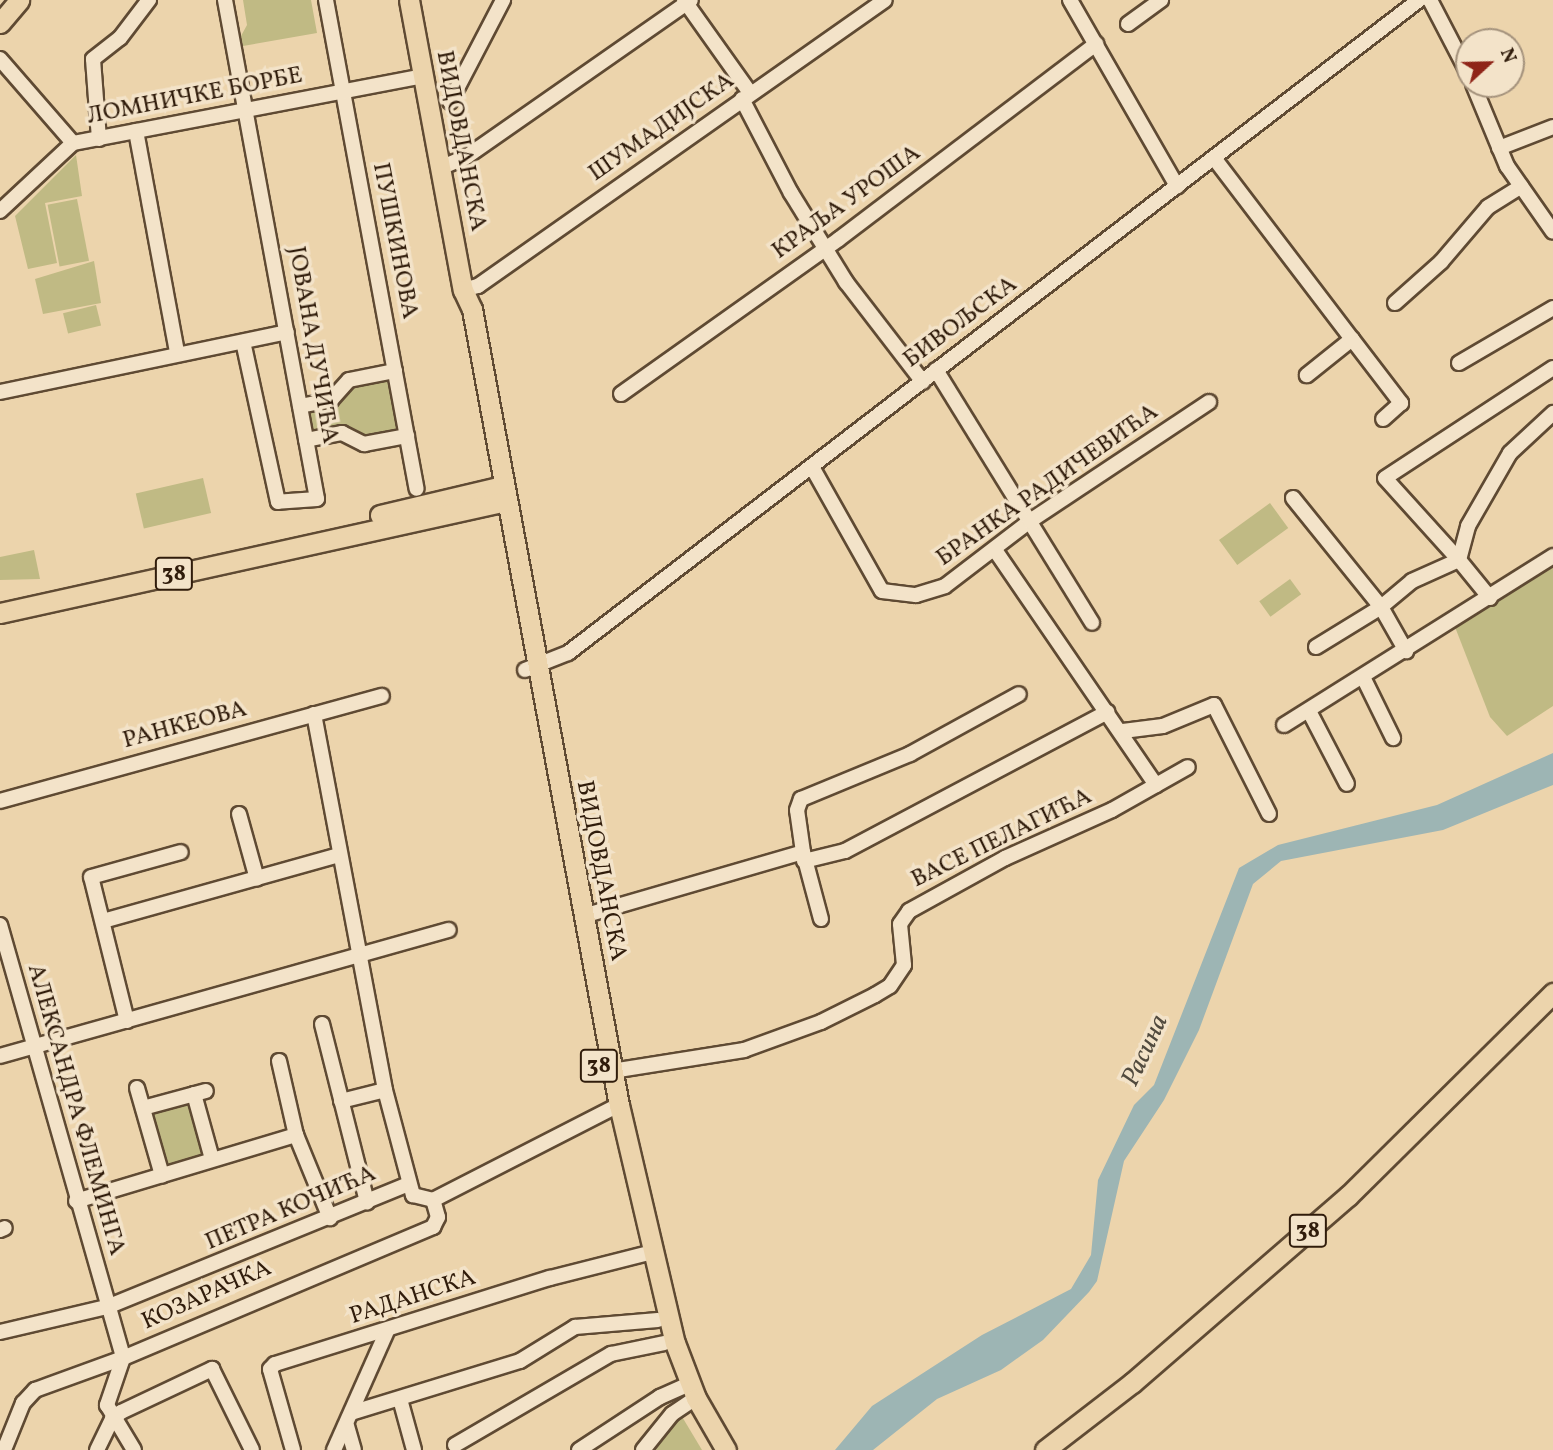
<!DOCTYPE html>
<html>
<head>
<meta charset="utf-8">
<style>
	body { margin:0 }
	#map { position:relative; width:1553px; height:1450px; overflow:hidden; background:#ecd4ac; font-family:Vollkorn,serif }
	div>[style] { position:absolute }
	.green>* { inset:0; background:#c0ba84; transform-origin:0 0 }
	.water>* { inset:0; background:#9db5b4 }
	.roads { filter:drop-shadow(2px 0 #5f4a33) drop-shadow(-2px 0 #5f4a33) drop-shadow(0 2px #5f4a33) drop-shadow(0 -2px #5f4a33) }
	.minor>* { height:14px; margin:-7px; padding:0 7px; transform-origin:7px; border-radius:7px; background:#f3e3c9 }
	.major>* { height:19px; margin:-9.5px; padding:0 9.5px; transform-origin:9.5px; border-radius:9.5px; background:#ecd4ac }
	span { translate:-50% -50%; white-space:nowrap; text-align:center; line-height:1.15; -webkit-text-stroke:7px #f3e3c9; paint-order:stroke }
	.shield-label span { padding:2px 5px; background:#f3e3c9; border:2px solid; border-radius:5px; -webkit-text-stroke-width:0 }
	.shield-label { font-size:23px; color:#301c0b; font-weight:700 }
	.street-label { font-size:24px; color:#301c0b }
	.water-label { font-size:26px; color:#514a3e; font-style:italic }
	.north { position:absolute; left:1455px; top:28px; width:70px; height:70px; box-sizing:border-box; background:#f3e3c9; border:2px solid #a5937d; border-radius:50%; rotate:68deg; font-size:19px; font-weight:700; line-height:28px; text-align:center; color:#301c0b }
	.north::after { content:''; display:block; margin:auto; width:24px; height:32px; background:#8f2418; clip-path:polygon(50% 0,100% 100%,50% 72%,0 100%) }
</style>
</head>
<body>
<div id="map">
	<div class="green">
		<div style="clip-path:polygon(243px 0,311px 0,317px 33px,243px 46px,241px 36px,247px 25px)"></div>
		<div style="clip-path:polygon(76px 155px,82px 196px,45px 203px,57px 263px,28px 269px,15px 216px)"></div>
		<div style="left:77px;top:199px;width:63px;height:30px;rotate:79deg"></div>
		<div style="clip-path:polygon(94px 261px,101px 303px,43px 314px,35px 279px)"></div>
		<div style="left:96px;top:305px;width:21px;height:34px;rotate:76deg"></div>
		<div style="clip-path:polygon(395px 371px,407px 436px,364px 444px,342px 433px,306px 440px,300px 406px,331px 400px,349px 380px)"></div>
		<div style="left:203px;top:478px;width:36px;height:69px;rotate:77deg"></div>
		<div style="left:1270px;top:503px;width:31px;height:63px;rotate:54deg"></div>
		<div style="clip-path:polygon(34px 550px,40px 579px,0 580px,0 557px)"></div>
		<div style="clip-path:polygon(1553px 562px,1553px 706px,1507px 736px,1490px 717px,1455px 627px)"></div>
		<div style="left:1290px;top:579px;width:19px;height:38px;rotate:54deg"></div>
		<div style="left:191px;top:1100px;width:59px;height:43px;rotate:75deg"></div>
		<div style="clip-path:polygon(681px 1415px,702px 1450px,652px 1450px)"></div>
	</div>
	<div class="water">
		<div style="clip-path:polygon(1553px 753px,1553px 785px,1443px 830px,1281px 861px,1253px 884px,1199px 1030px,1164px 1100px,1124px 1161px,1097px 1281px,1089px 1292px,1043px 1340px,1001px 1370px,937px 1399px,873px 1450px,835px 1450px,872px 1406px,982px 1335px,1071px 1289px,1091px 1255px,1098px 1180px,1134px 1105px,1154px 1085px,1239px 868px,1278px 845px,1437px 805px)"></div>
	</div>
	<div class="roads">
		<div class="minor">
			<div style="left:225px;top:0;width:507px;rotate:79.55deg"></div>
			<div style="left:317px;top:499px;width:39px;rotate:176deg"></div>
			<div style="left:278px;top:502px;width:164px;rotate:-102.3deg"></div>
			<div style="left:326px;top:0;width:497px;rotate:79.5deg"></div>
			<div style="left:684px;top:0;width:114px;rotate:54.6deg"></div>
			<div style="left:1070px;top:0;width:215px;rotate:60.1deg"></div>
			<div style="left:1430px;top:0;width:85px;rotate:62.5deg"></div>
			<div style="left:1128px;top:24px;width:41px;rotate:-36deg"></div>
			<div style="left:0;top:59px;width:111px;rotate:49deg"></div>
			<div style="left:1473px;top:84px;width:89px;rotate:67.5deg"></div>
			<div style="left:1507px;top:166px;width:80px;rotate:55.1deg"></div>
			<div style="left:742px;top:99px;width:106px;rotate:62.5deg"></div>
			<div style="left:791px;top:193px;width:105px;rotate:58.3deg"></div>
			<div style="left:846px;top:282px;width:126px;rotate:52.4deg"></div>
			<div style="left:450px;top:102px;width:115px;rotate:-62.5deg"></div>
			<div style="left:136px;top:131px;width:226px;rotate:79.5deg"></div>
			<div style="left:99px;top:139px;width:80px;rotate:-94.3deg"></div>
			<div style="left:93px;top:59px;width:34px;rotate:-38deg"></div>
			<div style="left:120px;top:38px;width:48px;rotate:-52.7deg"></div>
			<div style="left:1499px;top:148px;width:58px;rotate:-21.3deg"></div>
			<div style="left:1214px;top:158px;width:228px;rotate:52.7deg"></div>
			<div style="left:1352px;top:339px;width:58px;rotate:141.3deg"></div>
			<div style="left:440px;top:168px;width:28px;rotate:-23deg"></div>
			<div style="left:466px;top:157px;width:274px;rotate:-34.9deg"></div>
			<div style="left:0;top:211px;width:100px;rotate:-43deg"></div>
			<div style="left:73px;top:143px;width:356px;rotate:-10.8deg"></div>
			<div style="left:463px;top:290px;width:16px;rotate:-15deg"></div>
			<div style="left:478px;top:286px;width:497px;rotate:-35.1deg"></div>
			<div style="left:1395px;top:303px;width:62px;rotate:-41.7deg"></div>
			<div style="left:1441px;top:262px;width:72px;rotate:-49.5deg"></div>
			<div style="left:1488px;top:207px;width:39px;rotate:-32deg"></div>
			<div style="left:1352px;top:339px;width:81px;rotate:52.6deg"></div>
			<div style="left:1401px;top:403px;width:24px;rotate:138deg"></div>
			<div style="left:1459px;top:363px;width:109px;rotate:-30.3deg"></div>
			<div style="left:936px;top:370px;width:297px;rotate:58.3deg"></div>
			<div style="left:0;top:392px;width:293px;rotate:-11.8deg"></div>
			<div style="left:621px;top:394px;width:267px;rotate:-35.4deg"></div>
			<div style="left:839px;top:239px;width:323px;rotate:-37.2deg"></div>
			<div style="left:300px;top:406px;width:32px;rotate:-11deg"></div>
			<div style="left:331px;top:400px;width:27px;rotate:-48deg"></div>
			<div style="left:349px;top:380px;width:47px;rotate:-11.1deg"></div>
			<div style="left:306px;top:440px;width:37px;rotate:-11deg"></div>
			<div style="left:342px;top:433px;width:25px;rotate:27deg"></div>
			<div style="left:364px;top:444px;width:44px;rotate:-10.5deg"></div>
			<div style="left:812px;top:467px;width:142px;rotate:60.6deg"></div>
			<div style="left:882px;top:591px;width:34px;rotate:7deg"></div>
			<div style="left:916px;top:595px;width:30px;rotate:-17deg"></div>
			<div style="left:945px;top:586px;width:107px;rotate:-37.4deg"></div>
			<div style="left:1030px;top:521px;width:215px;rotate:-33.6deg"></div>
			<div style="left:1293px;top:498px;width:140px;rotate:51.1deg"></div>
			<div style="left:1381px;top:607px;width:51px;rotate:60.4deg"></div>
			<div style="left:995px;top:550px;width:285px;rotate:55.6deg"></div>
			<div style="left:1490px;top:598px;width:49px;rotate:-129.2deg"></div>
			<div style="left:1459px;top:560px;width:35px;rotate:-75deg"></div>
			<div style="left:1468px;top:526px;width:84px;rotate:-60.1deg"></div>
			<div style="left:1510px;top:453px;width:59px;rotate:-42.9deg"></div>
			<div style="left:1316px;top:647px;width:76px;rotate:-31.6deg"></div>
			<div style="left:1381px;top:607px;width:40px;rotate:-40deg"></div>
			<div style="left:1412px;top:581px;width:51px;rotate:-24.1deg"></div>
			<div style="left:1459px;top:560px;width:110px;rotate:-132.1deg"></div>
			<div style="left:1385px;top:478px;width:201px;rotate:-33.2deg"></div>
			<div style="left:525px;top:670px;width:46px;rotate:-21.6deg"></div>
			<div style="left:568px;top:653px;width:1073px;rotate:-37.5deg"></div>
			<div style="left:1364px;top:679px;width:66px;rotate:63.8deg"></div>
			<div style="left:1309px;top:711px;width:82px;rotate:62.5deg"></div>
			<div style="left:314px;top:714px;width:383px;rotate:79.3deg"></div>
			<div style="left:385px;top:1090px;width:109px;rotate:75.1deg"></div>
			<div style="left:413px;top:1195px;width:21px;rotate:14deg"></div>
			<div style="left:433px;top:1200px;width:209px;rotate:-27.1deg"></div>
			<div style="left:1284px;top:725px;width:318px;rotate:-32.1deg"></div>
			<div style="left:1123px;top:731px;width:40px;rotate:-7.1deg"></div>
			<div style="left:1163px;top:726px;width:55px;rotate:-22.4deg"></div>
			<div style="left:1214px;top:705px;width:122px;rotate:63.2deg"></div>
			<div style="left:0;top:801px;width:396px;rotate:-15.4deg"></div>
			<div style="left:239px;top:814px;width:67px;rotate:74.5deg"></div>
			<div style="left:804px;top:861px;width:42px;rotate:-13.7deg"></div>
			<div style="left:845px;top:851px;width:297px;rotate:-27.9deg"></div>
			<div style="left:583px;top:916px;width:229px;rotate:-16.2deg"></div>
			<div style="left:821px;top:919px;width:69px;rotate:-105deg"></div>
			<div style="left:803px;top:852px;width:42px;rotate:-98.1deg"></div>
			<div style="left:797px;top:810px;width:12px;rotate:-70deg"></div>
			<div style="left:801px;top:799px;width:118px;rotate:-22.4deg"></div>
			<div style="left:910px;top:754px;width:124px;rotate:-28.8deg"></div>
			<div style="left:103px;top:921px;width:245px;rotate:-15.6deg"></div>
			<div style="left:0;top:925px;width:450px;rotate:74.1deg"></div>
			<div style="left:123px;top:1358px;width:50px;rotate:108.8deg"></div>
			<div style="left:107px;top:1405px;width:52px;rotate:59deg"></div>
			<div style="left:127px;top:1021px;width:148px;rotate:-104deg"></div>
			<div style="left:91px;top:877px;width:93px;rotate:-15.5deg"></div>
			<div style="left:322px;top:1024px;width:184px;rotate:75.8deg"></div>
			<div style="left:0;top:1056px;width:466px;rotate:-15.7deg"></div>
			<div style="left:279px;top:1061px;width:76px;rotate:77.1deg"></div>
			<div style="left:296px;top:1135px;width:90px;rotate:67.7deg"></div>
			<div style="left:612px;top:1071px;width:134px;rotate:-9deg"></div>
			<div style="left:744px;top:1050px;width:82px;rotate:-20deg"></div>
			<div style="left:821px;top:1022px;width:60px;rotate:-26.6deg"></div>
			<div style="left:875px;top:995px;width:17px;rotate:-31deg"></div>
			<div style="left:890px;top:986px;width:25px;rotate:-56deg"></div>
			<div style="left:904px;top:965px;width:41px;rotate:-95.6deg"></div>
			<div style="left:900px;top:924px;width:16px;rotate:-55deg"></div>
			<div style="left:909px;top:911px;width:110px;rotate:-28.9deg"></div>
			<div style="left:1005px;top:858px;width:117px;rotate:-24.2deg"></div>
			<div style="left:1112px;top:810px;width:87px;rotate:-29.5deg"></div>
			<div style="left:137px;top:1088px;width:91px;rotate:74deg"></div>
			<div style="left:194px;top:1094px;width:67px;rotate:74.5deg"></div>
			<div style="left:341px;top:1101px;width:45px;rotate:-14deg"></div>
			<div style="left:143px;top:1108px;width:65px;rotate:-15.1deg"></div>
			<div style="left:76px;top:1201px;width:230px;rotate:-16.7deg"></div>
			<div style="left:0;top:1230px;width:5px;rotate:-22deg"></div>
			<div style="left:0;top:1332px;width:110px;rotate:-13.2deg"></div>
			<div style="left:107px;top:1307px;width:323px;rotate:-22.2deg"></div>
			<div style="left:400px;top:1399px;width:53px;rotate:74.6deg"></div>
			<div style="left:354px;top:1412px;width:174px;rotate:-17.1deg"></div>
			<div style="left:520px;top:1361px;width:65px;rotate:-31.7deg"></div>
			<div style="left:575px;top:1327px;width:83px;rotate:-4.8deg"></div>
			<div style="left:347px;top:1426px;width:25px;rotate:74deg"></div>
			<div style="left:455px;top:1445px;width:181px;rotate:-30.3deg"></div>
			<div style="left:611px;top:1354px;width:54px;rotate:-11.7deg"></div>
			<div style="left:4px;top:1450px;width:51px;rotate:-68deg"></div>
			<div style="left:23px;top:1403px;width:18px;rotate:-47deg"></div>
			<div style="left:35px;top:1390px;width:94px;rotate:-20deg"></div>
			<div style="left:123px;top:1358px;width:337px;rotate:-22.9deg"></div>
			<div style="left:433px;top:1227px;width:11px;rotate:-63deg"></div>
			<div style="left:438px;top:1217px;width:18px;rotate:-106deg"></div>
			<div style="left:97px;top:1450px;width:34px;rotate:-64deg"></div>
			<div style="left:112px;top:1419px;width:11px;rotate:-38deg"></div>
			<div style="left:121px;top:1412px;width:101px;rotate:-25.3deg"></div>
			<div style="left:212px;top:1369px;width:90px;rotate:63.7deg"></div>
			<div style="left:293px;top:1450px;width:84px;rotate:-105.9deg"></div>
			<div style="left:270px;top:1369px;width:7px;rotate:-45deg"></div>
			<div style="left:275px;top:1364px;width:288px;rotate:-17.4deg"></div>
			<div style="left:550px;top:1278px;width:106px;rotate:-14.2deg"></div>
			<div style="left:334px;top:1450px;width:130px;rotate:-66deg"></div>
			<div style="left:579px;top:1450px;width:97px;rotate:-33.2deg"></div>
			<div style="left:660px;top:1397px;width:32px;rotate:-24deg"></div>
			<div style="left:643px;top:1450px;width:46px;rotate:-51.1deg"></div>
			<div style="left:672px;top:1414px;width:29px;rotate:-34deg"></div>
		</div>
		<div class="major">
			<div style="left:409px;top:0;width:295px;rotate:79.5deg"></div>
			<div style="left:463px;top:290px;width:21px;rotate:65deg"></div>
			<div style="left:472px;top:309px;width:809px;rotate:79.54deg"></div>
			<div style="left:619px;top:1105px;width:244px;rotate:76.8deg"></div>
			<div style="left:675px;top:1343px;width:59px;rotate:69.1deg"></div>
			<div style="left:696px;top:1398px;width:60px;rotate:60deg"></div>
			<div style="left:0;top:23px;width:30px;rotate:-50deg"></div>
			<div style="left:380px;top:515px;width:126px;rotate:-13.3deg"></div>
			<div style="left:0;top:613px;width:518px;rotate:-12.48deg"></div>
			<div style="left:1045px;top:1450px;width:110px;rotate:-37.6deg"></div>
			<div style="left:1132px;top:1383px;width:286px;rotate:-40.9deg"></div>
			<div style="left:1348px;top:1196px;width:289px;rotate:-44.7deg"></div>
		</div>
	</div>
	<div class="shield-label">
		<span style="left:174px;top:574px">38</span>
		<span style="left:599px;top:1066px">38</span>
		<span style="left:1308px;top:1231px">38</span>
	</div>
	<div class="street-label">
		<span style="left:195px;top:97px;rotate:-11deg">ЛОМНИЧКЕ БОРБЕ</span>
		<span style="left:662px;top:128px;rotate:-35deg">ШУМАДИЈСКА</span>
		<span style="left:460px;top:141px;rotate:79deg">ВИДОВДАНСКА</span>
		<span style="left:847px;top:203px;rotate:-36deg">КРАЉА УРОША</span>
		<span style="left:394px;top:241px;rotate:79deg">ПУШКИНОВА</span>
		<span style="left:961px;top:323px;rotate:-37deg">БИВОЉСКА</span>
		<span style="left:312px;top:345px;rotate:80deg">ЈОВАНА ДУЧИЋА</span>
		<span style="left:1048px;top:486px;rotate:-35deg">БРАНКА РАДИЧЕВИЋА</span>
		<span style="left:185px;top:726px;rotate:-15deg">РАНКЕОВА</span>
		<span style="left:1002px;top:839px;rotate:-26deg">ВАСЕ ПЕЛАГИЋА</span>
		<span style="left:600px;top:871px;rotate:79deg">ВИДОВДАНСКА</span>
		<span style="left:75px;top:1110px;rotate:74deg">АЛЕКСАНДРА ФЛЕМИНГА</span>
		<span style="left:291px;top:1209px;rotate:-23deg">ПЕТРА КОЧИЋА</span>
		<span style="left:207px;top:1296px;rotate:-24deg">КОЗАРАЧКА</span>
		<span style="left:413px;top:1298px;rotate:-18deg">РАДАНСКА</span>
	</div>
	<div class="water-label">
		<span style="left:1146px;top:1051px;rotate:-65deg">Расина</span>
	</div>
	<div class="north">N</div>
</div>
</body>
</html>
